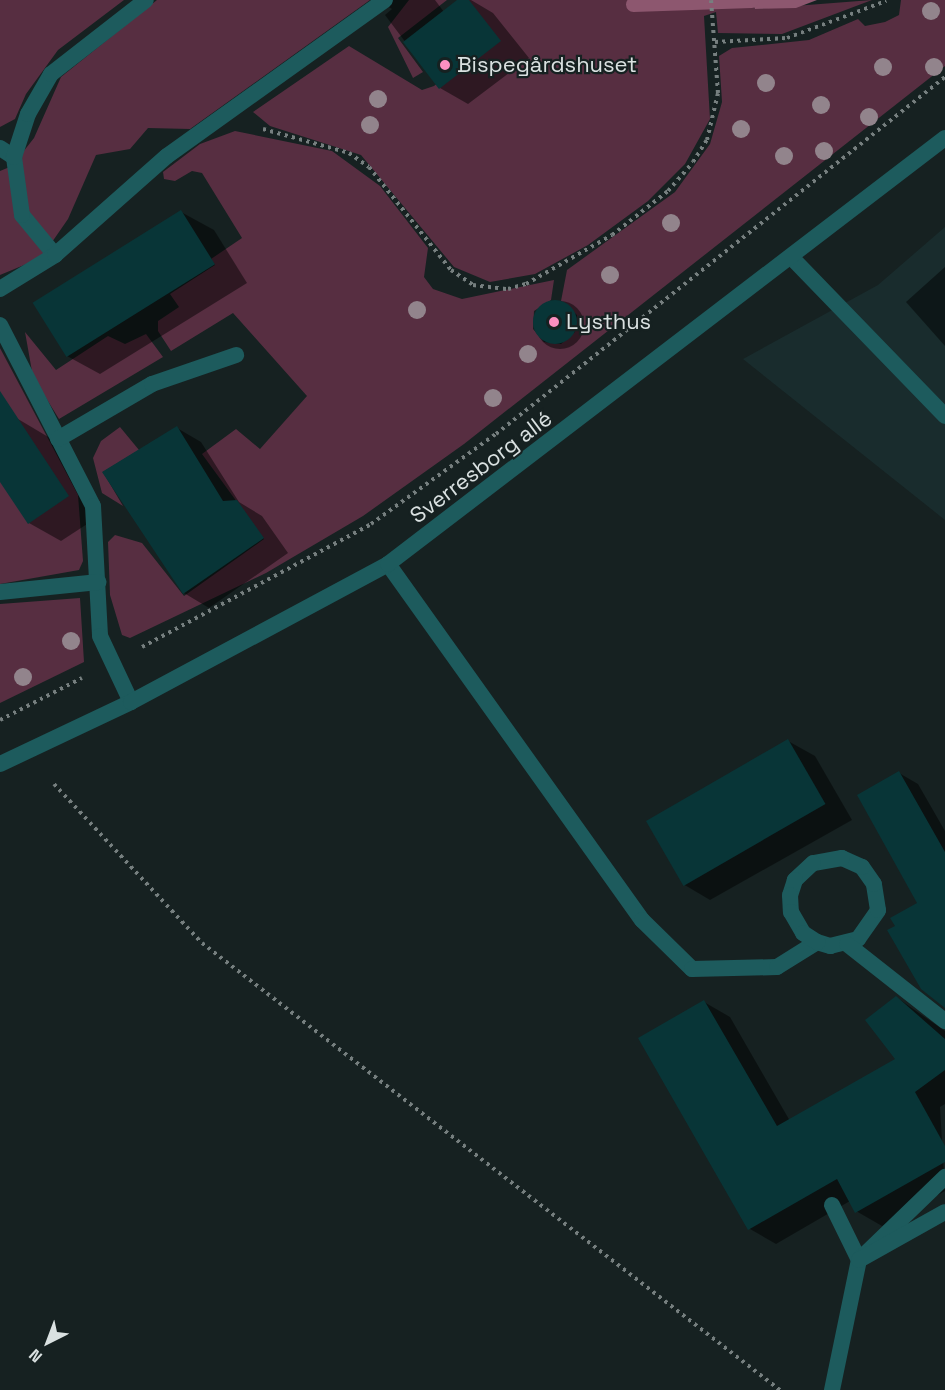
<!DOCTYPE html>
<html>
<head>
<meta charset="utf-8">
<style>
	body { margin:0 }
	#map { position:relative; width:945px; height:1390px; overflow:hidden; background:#162121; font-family:"Space Grotesk",sans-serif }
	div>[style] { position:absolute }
	.built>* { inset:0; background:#192c2d }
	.green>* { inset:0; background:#572e41 }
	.water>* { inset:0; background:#8d576f }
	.shadow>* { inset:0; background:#0007 }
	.round { border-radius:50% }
	.stream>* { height:15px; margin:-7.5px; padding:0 7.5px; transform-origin:7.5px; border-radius:7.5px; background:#8d576f }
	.building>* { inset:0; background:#083537; transform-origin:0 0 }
	.path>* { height:4px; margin-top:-2px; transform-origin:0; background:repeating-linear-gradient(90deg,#767f7f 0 3px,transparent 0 7.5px) }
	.service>* { height:16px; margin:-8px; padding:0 8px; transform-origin:8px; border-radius:8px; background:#1d5b5d }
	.tertiary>* { height:16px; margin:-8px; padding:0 8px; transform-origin:8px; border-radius:8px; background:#1d5b5d }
	.trees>* { width:18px; height:18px; margin:-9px; border-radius:50%; background:#92848c }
	.dots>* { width:16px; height:16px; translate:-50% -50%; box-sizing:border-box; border:3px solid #162121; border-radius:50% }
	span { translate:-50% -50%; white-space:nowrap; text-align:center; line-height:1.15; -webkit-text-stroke:4.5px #162121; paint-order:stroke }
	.poi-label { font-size:22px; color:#dae1e1 }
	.left { translate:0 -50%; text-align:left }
	.street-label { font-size:22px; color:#dae1e1 }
	.north { position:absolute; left:18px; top:1312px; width:60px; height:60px; -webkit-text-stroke:4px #162121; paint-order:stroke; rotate:222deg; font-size:16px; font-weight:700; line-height:24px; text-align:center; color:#dae1e1 }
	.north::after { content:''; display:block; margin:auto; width:21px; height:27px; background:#dae1e1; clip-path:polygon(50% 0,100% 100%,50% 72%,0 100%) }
</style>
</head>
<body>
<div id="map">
	<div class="built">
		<div style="clip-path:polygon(945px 227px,945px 520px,743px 359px,878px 285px)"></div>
	</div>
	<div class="green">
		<div style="clip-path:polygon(0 0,124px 0,58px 50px,26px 94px,15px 119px,0 127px)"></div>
		<div style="clip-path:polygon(157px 0,370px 0,190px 129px,148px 128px,130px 149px,96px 155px,68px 219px,41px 258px,0 275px,0 171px,12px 166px,34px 138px,61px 77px)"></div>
		<div style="clip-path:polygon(409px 0,447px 0,398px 38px,423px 72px,413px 78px,388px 27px)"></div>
		<div style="clip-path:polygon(460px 0,751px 0,755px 9px,872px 0,782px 34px,718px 33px,716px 12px,704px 16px,710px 119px,685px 164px,648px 201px,588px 245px,535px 274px,490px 282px,454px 267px,361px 155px,270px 126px,253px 112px,349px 46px,422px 90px,434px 86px,491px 41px)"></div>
		<div style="clip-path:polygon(901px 0,945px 0,945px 66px,464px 444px,363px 516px,266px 573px,130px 638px,122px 635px,110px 595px,108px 542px,115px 535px,142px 543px,184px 596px,264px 539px,202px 454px,236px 429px,260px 449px,307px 396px,233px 313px,171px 351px,158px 331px,158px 321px,179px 307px,170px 294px,215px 265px,211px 259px,242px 238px,202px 173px,192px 171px,175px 181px,164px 179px,163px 172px,200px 144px,235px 131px,332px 151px,380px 186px,428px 248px,424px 277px,433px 289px,462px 299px,554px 280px,551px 300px,534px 311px,533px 329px,544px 342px,561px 344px,575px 332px,577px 315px,561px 301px,567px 270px,675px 192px,710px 144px,722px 102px,719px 56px,732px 48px,809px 40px,858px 19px,865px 26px,885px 22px,899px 15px)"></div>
		<div style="clip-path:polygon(25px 332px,56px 370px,108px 336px,125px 344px,146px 334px,163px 357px,59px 419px,33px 377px)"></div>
		<div style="clip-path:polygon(0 348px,78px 495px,83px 561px,79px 570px,0 584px)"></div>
		<div style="clip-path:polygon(120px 427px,139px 450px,103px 472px,123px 506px,102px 493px,93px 458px,101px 441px)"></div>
		<div style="clip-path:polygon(80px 598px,84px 662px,0 703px,0 604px)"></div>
	</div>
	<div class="water">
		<div style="clip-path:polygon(751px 0,817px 0,796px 8px,755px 9px)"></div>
	</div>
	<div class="shadow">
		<div style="clip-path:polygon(377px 0,435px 0,444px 12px,460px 0,471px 0,493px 13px,529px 58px,468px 104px,440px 88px,385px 15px,392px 9px)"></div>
		<div style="clip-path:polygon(181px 212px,214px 230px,247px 283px,100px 374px,67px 356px)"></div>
		<div style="clip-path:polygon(945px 267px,945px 346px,906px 302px)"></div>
		<div class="round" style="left:536px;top:301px;width:48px;height:48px"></div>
		<div style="clip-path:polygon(18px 419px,50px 438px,101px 515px,61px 541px,29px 523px,0 479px,0 431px)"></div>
		<div style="clip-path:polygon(177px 428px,201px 442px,239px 502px,262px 516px,288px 553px,209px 608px,184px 593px,104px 473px)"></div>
		<div style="clip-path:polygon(788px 741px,815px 756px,852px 820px,710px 900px,683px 884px)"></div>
		<div style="clip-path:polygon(899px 773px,918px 784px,945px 831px,945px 1002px,897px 926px,919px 903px)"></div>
		<div style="clip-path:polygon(896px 997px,945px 1031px,945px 1104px,940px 1107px,945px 1191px,882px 1226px,856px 1211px,850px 1201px,776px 1244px,750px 1229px,704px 1002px,730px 1017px,790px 1121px,897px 1060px)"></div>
	</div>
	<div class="stream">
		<div style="left:633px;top:4px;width:118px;rotate:-1.9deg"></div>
	</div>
	<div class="building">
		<div style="clip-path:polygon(457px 0,469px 0,501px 41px,439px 89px,403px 42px)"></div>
		<div style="left:181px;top:210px;width:64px;height:175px;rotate:58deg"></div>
		<div class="round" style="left:533px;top:300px;width:44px;height:44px"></div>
		<div style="clip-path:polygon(0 391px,69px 496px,28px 524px,0 482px)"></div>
		<div style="clip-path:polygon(177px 426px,223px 501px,237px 500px,264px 538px,183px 594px,102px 472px)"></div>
		<div style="left:788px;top:739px;width:75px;height:164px;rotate:60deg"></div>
		<div style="clip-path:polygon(899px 771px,945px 852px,945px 1008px,921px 989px,887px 930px,895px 926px,890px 918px,917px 903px,857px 795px)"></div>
		<div style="clip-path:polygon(896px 996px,945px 1039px,945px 1070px,915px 1092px,945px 1146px,945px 1162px,855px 1213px,837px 1179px,748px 1230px,638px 1038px,704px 1000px,777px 1126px,895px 1059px,865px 1020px)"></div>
	</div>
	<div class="path">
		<div style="left:715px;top:42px;width:72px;rotate:-3.2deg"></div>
		<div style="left:787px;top:38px;width:106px;rotate:-20.5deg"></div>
		<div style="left:263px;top:129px;width:89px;rotate:15.6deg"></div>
		<div style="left:349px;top:153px;width:24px;rotate:35deg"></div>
		<div style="left:369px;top:167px;width:132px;rotate:51.5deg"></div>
		<div style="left:451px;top:270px;width:27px;rotate:34deg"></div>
		<div style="left:473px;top:285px;width:35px;rotate:7deg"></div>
		<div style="left:508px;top:289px;width:19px;rotate:-16deg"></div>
		<div style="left:526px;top:284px;width:99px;rotate:-29.7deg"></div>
		<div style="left:612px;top:235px;width:71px;rotate:-38.2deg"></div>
		<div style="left:668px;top:191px;width:38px;rotate:-49deg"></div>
		<div style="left:693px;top:162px;width:26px;rotate:-58deg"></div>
		<div style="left:707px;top:140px;width:48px;rotate:-76.8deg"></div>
		<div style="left:718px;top:93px;width:93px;rotate:-94.3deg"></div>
		<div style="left:142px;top:647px;width:260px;rotate:-28.2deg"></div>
		<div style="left:371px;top:524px;width:154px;rotate:-35.8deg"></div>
		<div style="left:496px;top:434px;width:574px;rotate:-38.49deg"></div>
		<div style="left:0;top:720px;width:92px;rotate:-27.1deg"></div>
		<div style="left:54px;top:784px;width:217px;rotate:47.1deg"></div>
		<div style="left:202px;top:943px;width:731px;rotate:37.72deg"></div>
	</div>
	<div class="service">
		<div style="left:0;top:148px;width:17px;rotate:33deg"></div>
		<div style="left:55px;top:255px;width:52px;rotate:-129.5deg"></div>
		<div style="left:22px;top:215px;width:59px;rotate:-97.9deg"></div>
		<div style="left:14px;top:157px;width:45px;rotate:-72deg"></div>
		<div style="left:28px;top:114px;width:46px;rotate:-60.1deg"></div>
		<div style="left:51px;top:74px;width:120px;rotate:-37.9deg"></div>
		<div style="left:792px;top:258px;width:220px;rotate:45.9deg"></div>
		<div style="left:0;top:289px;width:65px;rotate:-31.7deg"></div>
		<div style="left:55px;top:255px;width:149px;rotate:-41.5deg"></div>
		<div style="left:167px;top:156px;width:268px;rotate:-35.6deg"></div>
		<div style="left:0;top:325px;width:203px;rotate:62.8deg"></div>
		<div style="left:93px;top:506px;width:130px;rotate:86.9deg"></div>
		<div style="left:100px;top:636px;width:73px;rotate:64.8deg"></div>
		<div style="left:58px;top:439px;width:109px;rotate:-30.3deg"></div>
		<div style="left:152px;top:384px;width:89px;rotate:-19deg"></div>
		<div style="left:388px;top:564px;width:437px;rotate:54.5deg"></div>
		<div style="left:642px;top:920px;width:70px;rotate:44.4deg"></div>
		<div style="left:692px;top:969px;width:85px;rotate:-1.3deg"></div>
		<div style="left:777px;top:967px;width:47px;rotate:-32deg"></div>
		<div style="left:817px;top:942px;width:14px;rotate:17deg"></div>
		<div style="left:830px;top:946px;width:29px;rotate:-14deg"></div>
		<div style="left:858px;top:939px;width:35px;rotate:-55deg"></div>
		<div style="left:878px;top:910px;width:26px;rotate:-99deg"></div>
		<div style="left:874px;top:884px;width:21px;rotate:-125deg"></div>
		<div style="left:862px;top:867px;width:22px;rotate:-156deg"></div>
		<div style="left:842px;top:858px;width:29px;rotate:170deg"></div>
		<div style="left:813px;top:863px;width:25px;rotate:137deg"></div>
		<div style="left:795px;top:880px;width:16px;rotate:108deg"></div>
		<div style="left:790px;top:895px;width:17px;rotate:87deg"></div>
		<div style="left:791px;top:912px;width:24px;rotate:60deg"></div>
		<div style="left:803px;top:933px;width:17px;rotate:33deg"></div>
		<div style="left:0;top:592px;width:99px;rotate:-5.8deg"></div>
		<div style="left:847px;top:944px;width:125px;rotate:38.2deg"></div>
		<div style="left:832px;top:1205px;width:61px;rotate:63.9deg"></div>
		<div style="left:859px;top:1260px;width:120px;rotate:-44deg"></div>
		<div style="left:832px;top:1390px;width:133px;rotate:-78.3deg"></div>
		<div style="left:859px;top:1260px;width:98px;rotate:-29.2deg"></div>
	</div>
	<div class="tertiary">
		<div style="left:0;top:764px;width:145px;rotate:-25.3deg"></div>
		<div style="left:131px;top:702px;width:292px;rotate:-28.2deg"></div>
		<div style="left:388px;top:564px;width:701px;rotate:-37.41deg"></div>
	</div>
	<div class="trees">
		<div style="left:931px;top:11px"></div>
		<div style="left:883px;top:67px"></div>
		<div style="left:934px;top:67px"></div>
		<div style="left:766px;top:83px"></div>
		<div style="left:378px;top:99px"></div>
		<div style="left:821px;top:105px"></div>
		<div style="left:869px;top:117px"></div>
		<div style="left:370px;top:125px"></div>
		<div style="left:741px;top:129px"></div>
		<div style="left:824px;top:151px"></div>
		<div style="left:784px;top:156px"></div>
		<div style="left:671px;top:223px"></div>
		<div style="left:610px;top:275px"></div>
		<div style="left:417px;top:310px"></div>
		<div style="left:528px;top:354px"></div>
		<div style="left:493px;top:398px"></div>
		<div style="left:71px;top:641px"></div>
		<div style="left:23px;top:677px"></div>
	</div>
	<div class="dots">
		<div style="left:445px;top:65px;background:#fc8fc1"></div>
		<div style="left:554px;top:322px;background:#fc8fc1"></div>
	</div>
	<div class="poi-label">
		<span class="left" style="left:457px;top:65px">Bispegårdshuset</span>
		<span class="left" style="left:566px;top:322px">Lysthus</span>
	</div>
	<div class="street-label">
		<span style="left:481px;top:467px;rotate:-37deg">Sverresborg allé</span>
	</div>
	<div class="north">N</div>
</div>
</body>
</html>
